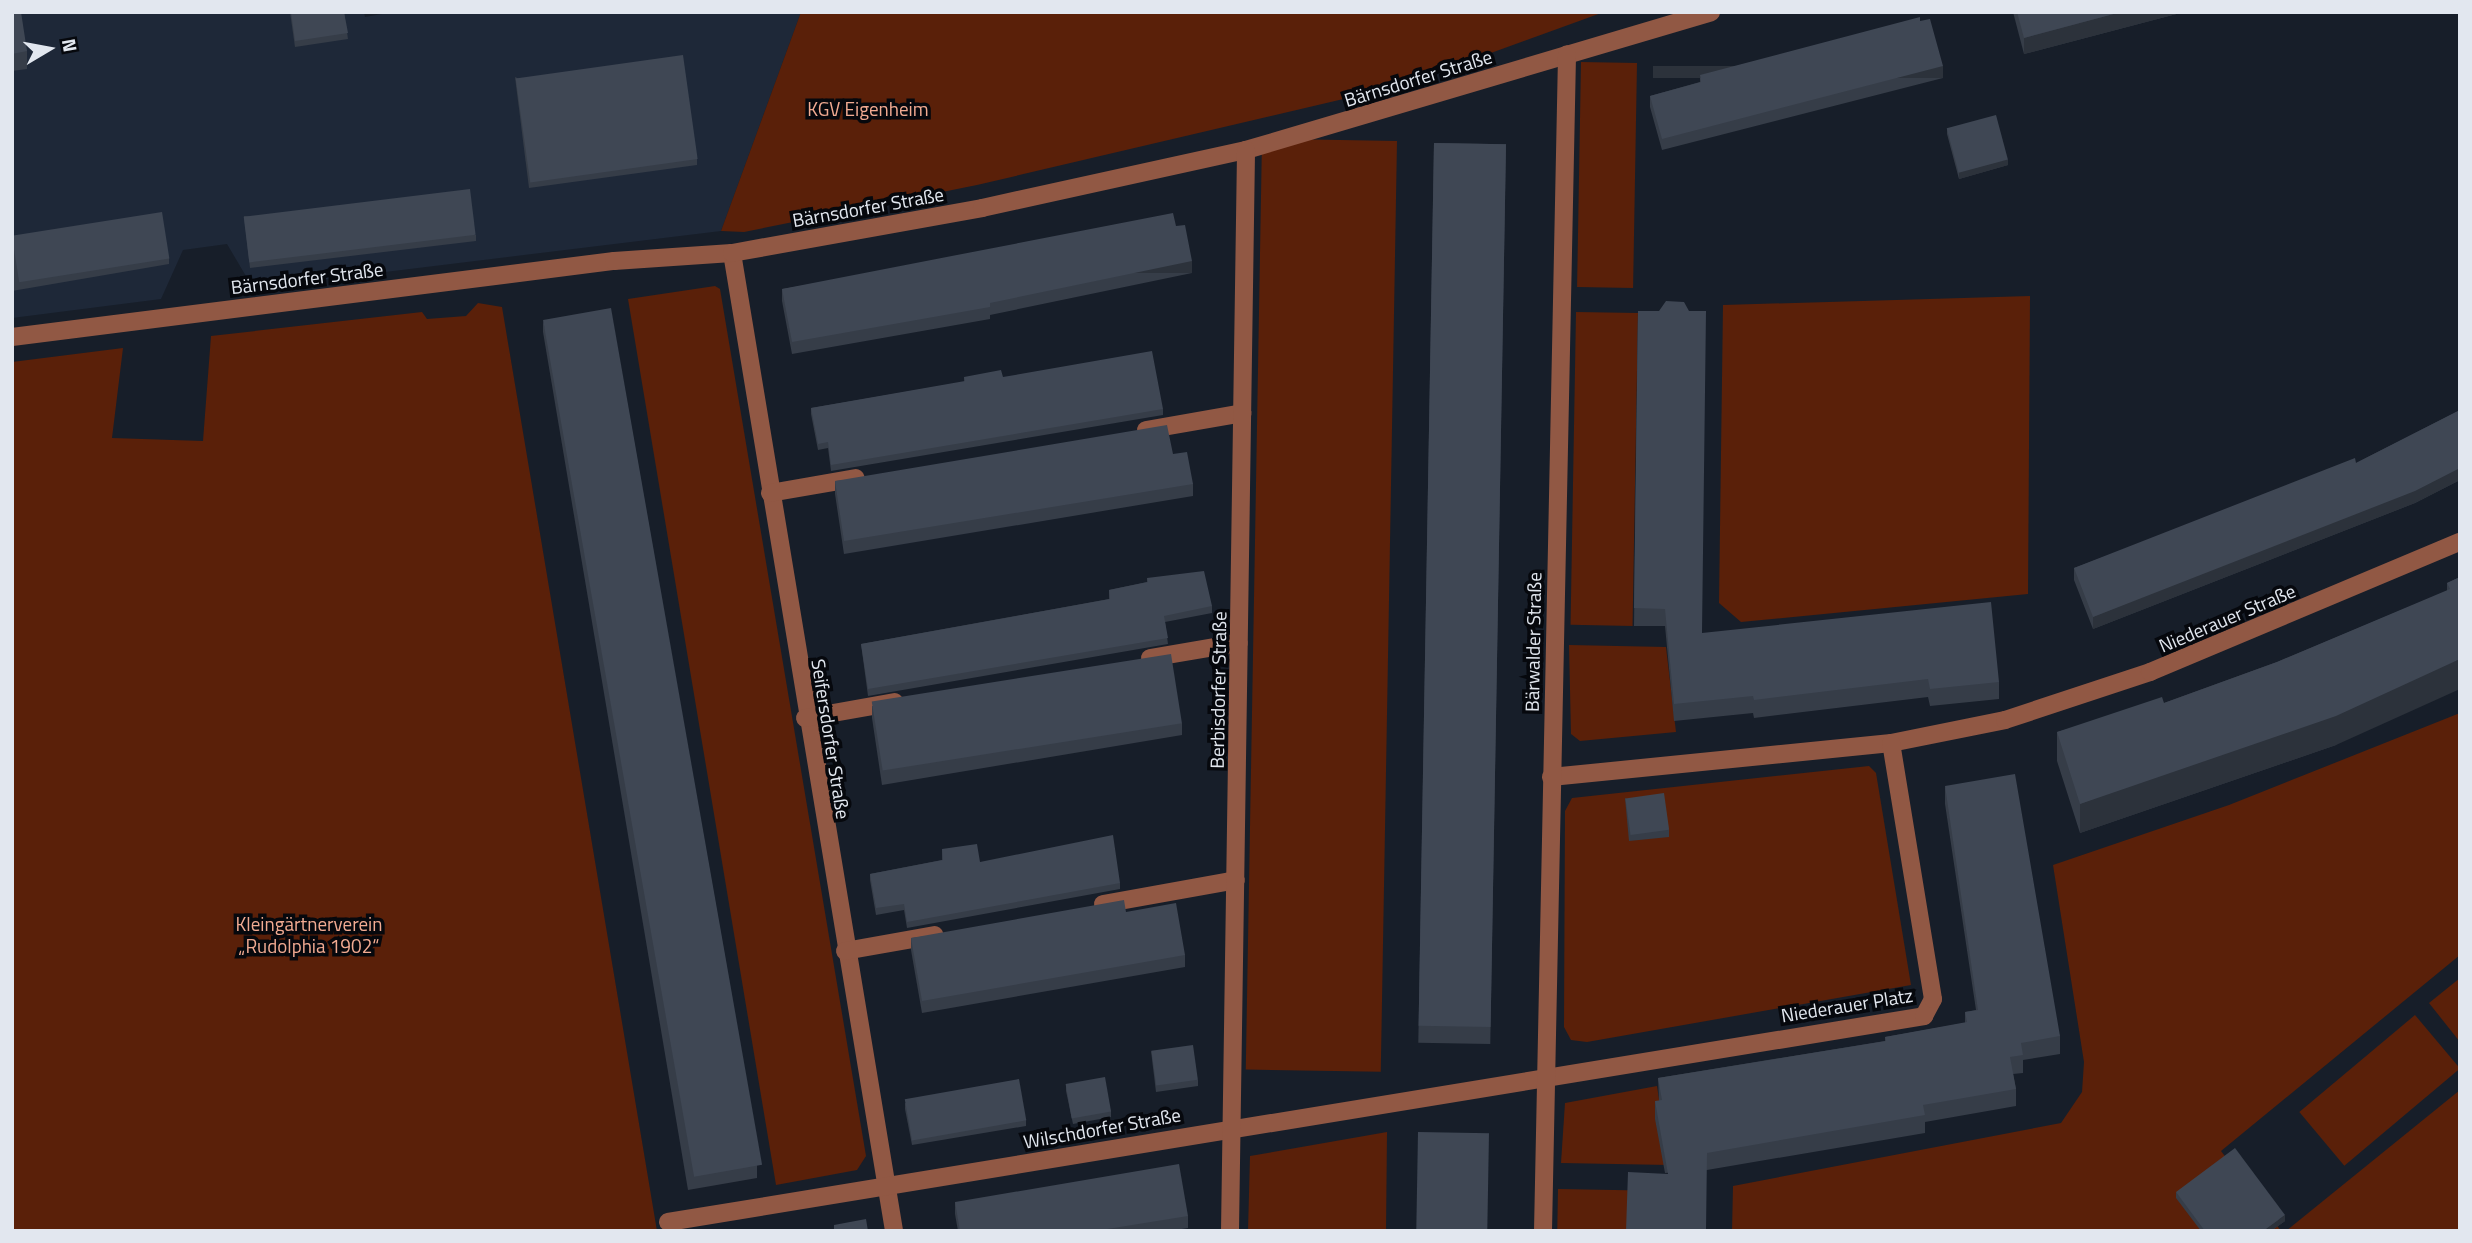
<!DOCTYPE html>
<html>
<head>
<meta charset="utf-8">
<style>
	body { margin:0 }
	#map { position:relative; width:2472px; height:1243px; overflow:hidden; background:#171e29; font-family:"Titillium Web",sans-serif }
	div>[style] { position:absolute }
	.built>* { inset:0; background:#1e2838 }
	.green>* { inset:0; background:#5a2009; transform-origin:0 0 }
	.street>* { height:18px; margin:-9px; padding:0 9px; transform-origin:9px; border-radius:9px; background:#915844 }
	.wall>* { inset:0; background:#363d48; transform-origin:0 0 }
	.shaded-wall>* { inset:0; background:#2c323b; transform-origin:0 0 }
	.building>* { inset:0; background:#3f4754; transform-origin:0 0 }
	span { translate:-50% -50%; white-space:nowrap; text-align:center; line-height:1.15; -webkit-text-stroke:7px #06080d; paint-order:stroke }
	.street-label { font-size:19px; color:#e2e7ef }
	.park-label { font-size:19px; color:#f2ab92 }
	.frame { position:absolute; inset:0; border:14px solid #e2e7ef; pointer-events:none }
	.north { position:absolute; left:14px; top:14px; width:70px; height:70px; -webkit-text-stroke:5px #06080d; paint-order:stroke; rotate:80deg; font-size:19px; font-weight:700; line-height:28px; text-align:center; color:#e2e7ef }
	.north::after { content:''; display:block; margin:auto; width:24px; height:32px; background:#e2e7ef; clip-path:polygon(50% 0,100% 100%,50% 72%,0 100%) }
</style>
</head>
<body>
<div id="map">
	<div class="built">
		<div style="clip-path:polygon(12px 12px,364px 12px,365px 17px,393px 12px,801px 12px,721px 231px,253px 288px,227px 244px,183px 250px,161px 299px,12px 318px)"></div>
	</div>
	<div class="green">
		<div style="clip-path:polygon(801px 12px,1604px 12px,1403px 85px,977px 185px,744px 232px,721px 231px)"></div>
		<div style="left:1637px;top:63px;width:225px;height:56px;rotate:91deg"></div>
		<div style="left:1397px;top:141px;width:931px;height:135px;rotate:91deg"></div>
		<div style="clip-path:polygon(715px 286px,720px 289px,866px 1156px,857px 1170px,776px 1185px,628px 299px)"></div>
		<div style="clip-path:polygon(2030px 296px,2028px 594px,1741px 622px,1719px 603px,1723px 305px)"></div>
		<div style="clip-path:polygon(478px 303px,502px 307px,657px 1231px,12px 1231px,12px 362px,123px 348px,112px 438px,203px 441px,211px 336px,422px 312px,427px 319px,466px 316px)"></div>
		<div style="left:1638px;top:313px;width:313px;height:62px;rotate:91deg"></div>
		<div style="clip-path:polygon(1569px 645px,1666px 647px,1676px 732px,1580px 741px,1571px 734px)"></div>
		<div style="clip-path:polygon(2460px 713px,2460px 955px,2221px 1151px,2281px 1231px,1732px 1231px,1733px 1186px,2061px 1123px,2082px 1092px,2084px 1062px,2053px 865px,2229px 805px)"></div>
		<div style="clip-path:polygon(1869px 766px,1876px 773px,1911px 985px,1587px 1042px,1571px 1040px,1564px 1027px,1565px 811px,1572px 798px)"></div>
		<div style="clip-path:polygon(2460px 978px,2460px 1042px,2429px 1003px)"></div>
		<div style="left:2415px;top:1015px;width:70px;height:151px;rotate:50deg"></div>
		<div style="clip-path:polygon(1657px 1086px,1669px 1165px,1561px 1163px,1565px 1103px)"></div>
		<div style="clip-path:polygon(2460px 1090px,2460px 1231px,2286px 1231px)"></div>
		<div style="clip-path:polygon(1387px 1132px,1386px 1231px,1248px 1231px,1250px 1156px)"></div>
		<div style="left:1558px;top:1189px;width:70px;height:42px;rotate:1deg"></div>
	</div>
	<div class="street">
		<div style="left:732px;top:253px;width:991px;rotate:80.59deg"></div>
		<div style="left:12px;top:337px;width:607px;rotate:-7.2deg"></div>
		<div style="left:614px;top:261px;width:118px;rotate:-3.9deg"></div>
		<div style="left:732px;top:253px;width:254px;rotate:-10.2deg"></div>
		<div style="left:982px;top:208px;width:270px;rotate:-12.4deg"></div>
		<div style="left:1246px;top:150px;width:485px;rotate:-16.5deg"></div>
		<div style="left:1146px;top:430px;width:98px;rotate:-9.9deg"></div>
		<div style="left:770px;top:493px;width:87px;rotate:-9.9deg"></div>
		<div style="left:1150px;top:658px;width:90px;rotate:-9.6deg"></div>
		<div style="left:805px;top:718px;width:91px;rotate:-10.1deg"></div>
		<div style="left:1551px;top:777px;width:342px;rotate:-5.7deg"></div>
		<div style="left:1891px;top:743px;width:116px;rotate:-11.4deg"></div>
		<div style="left:2005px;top:720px;width:153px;rotate:-18.3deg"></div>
		<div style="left:2150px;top:672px;width:336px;rotate:-22.8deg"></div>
		<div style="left:1103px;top:904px;width:135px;rotate:-10.2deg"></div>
		<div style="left:845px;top:951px;width:91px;rotate:-10.1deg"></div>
		<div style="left:668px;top:1222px;width:1273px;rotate:-9.31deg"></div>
		<div style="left:1924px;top:1016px;width:19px;rotate:-62deg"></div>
		<div style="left:1933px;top:999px;width:259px;rotate:-99.3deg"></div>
		<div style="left:1230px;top:1231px;width:1081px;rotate:-89.15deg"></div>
		<div style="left:1543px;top:1231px;width:1177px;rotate:-88.83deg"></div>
	</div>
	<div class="wall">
		<div style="clip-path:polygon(12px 12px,27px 51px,27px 69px,12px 71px)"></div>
		<div style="clip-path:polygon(290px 12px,344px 12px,348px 39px,295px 47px)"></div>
		<div style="clip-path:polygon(2013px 12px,2184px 12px,2024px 54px)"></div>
		<div style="clip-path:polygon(1920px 21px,1943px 78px,1662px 150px,1650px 107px,1650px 96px,1700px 82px,1700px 75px)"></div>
		<div style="clip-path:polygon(515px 77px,697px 159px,697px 165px,529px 188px)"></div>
		<div style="clip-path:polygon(1947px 128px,2008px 165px,1959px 179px,1947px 134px)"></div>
		<div style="left:1434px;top:143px;width:72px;height:900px;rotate:1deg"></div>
		<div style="clip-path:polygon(244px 216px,476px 235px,476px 241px,250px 268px)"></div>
		<div style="clip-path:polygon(1176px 226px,1192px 273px,990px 315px,990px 319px,792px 354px,782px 301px,782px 289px)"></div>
		<div style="clip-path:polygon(12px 238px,169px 258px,169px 264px,12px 291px)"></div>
		<div style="clip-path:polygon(1638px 311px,1702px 633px,1999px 682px,1999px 699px,1930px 706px,1928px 697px,1754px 718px,1753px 713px,1674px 721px,1665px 626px,1634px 626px)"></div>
		<div style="clip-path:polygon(543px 320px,757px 1166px,757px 1178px,688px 1190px,543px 332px)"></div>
		<div style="clip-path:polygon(964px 377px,1003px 377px,1163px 409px,1163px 415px,831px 471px,828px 448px,818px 450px,811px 414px,811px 408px,964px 382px)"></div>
		<div style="clip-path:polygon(2460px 410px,2460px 480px,2415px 503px,2093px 629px,2074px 580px,2074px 568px,2356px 463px)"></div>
		<div style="clip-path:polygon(1173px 454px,1193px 484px,1193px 496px,844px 554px,835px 494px,835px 481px)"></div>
		<div style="clip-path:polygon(2460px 577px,2336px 745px,2080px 833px,2057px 761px,2057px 732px,2164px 703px,2277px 662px,2447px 591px,2447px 583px)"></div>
		<div style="clip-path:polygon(1147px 578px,1212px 606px,1212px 613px,1165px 622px,1168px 644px,868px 696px,861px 644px,1109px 599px,1109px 590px,1147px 582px)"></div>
		<div style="clip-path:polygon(872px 706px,1182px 723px,1182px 735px,882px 785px,872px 718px)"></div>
		<div style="clip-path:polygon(1945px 786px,2060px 1036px,2060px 1054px,2023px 1060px,2023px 1073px,2013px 1074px,2016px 1089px,2016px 1106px,1925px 1122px,1925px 1133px,1707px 1170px,1665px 1173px,1655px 1119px,1655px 1101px,1659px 1101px,1658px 1078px,1885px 1041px,1885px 1037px,1965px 1023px,1965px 1012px,1976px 1010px,1945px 804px)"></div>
		<div style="clip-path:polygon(1625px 798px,1669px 830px,1669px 837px,1629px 841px)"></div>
		<div style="clip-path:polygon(942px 849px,980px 862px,1120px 883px,1120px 889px,907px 928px,904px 910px,876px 915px,870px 880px,870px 874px,942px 860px)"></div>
		<div style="clip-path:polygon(1126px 912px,1185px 955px,1185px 967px,922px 1013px,911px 950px,911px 938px)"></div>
		<div style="clip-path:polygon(1151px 1051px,1198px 1080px,1198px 1086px,1156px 1092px)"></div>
		<div style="clip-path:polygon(1066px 1084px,1111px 1111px,1111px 1117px,1073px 1124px,1066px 1091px)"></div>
		<div style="clip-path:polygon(905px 1103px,1026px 1120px,1026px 1126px,912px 1145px,905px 1109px)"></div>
		<div style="clip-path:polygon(2176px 1192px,2285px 1221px,2271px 1231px,2201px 1231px,2176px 1198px)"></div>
		<div style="clip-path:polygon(955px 1202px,1188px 1216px,1188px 1228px,1170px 1231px,958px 1231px,955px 1214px)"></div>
	</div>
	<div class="shaded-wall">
		<div style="clip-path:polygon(2121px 12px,2184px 12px,2024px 54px,2024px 38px)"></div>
		<div style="left:1943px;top:66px;width:12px;height:290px;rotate:90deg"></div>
		<div style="clip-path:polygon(2008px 159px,2008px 165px,1959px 179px,1959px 172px)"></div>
		<div style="left:1192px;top:261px;width:12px;height:206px;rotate:90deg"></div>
		<div style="clip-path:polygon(2460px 468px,2460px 480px,2415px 503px,2093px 629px,2093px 617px)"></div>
		<div style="clip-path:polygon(2460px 659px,2460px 689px,2336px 745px,2080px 833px,2080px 804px)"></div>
		<div style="clip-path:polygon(2285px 1215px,2285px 1221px,2271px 1231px,2263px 1231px)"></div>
	</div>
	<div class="building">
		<div style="clip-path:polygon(12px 12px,21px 12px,27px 51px,12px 54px)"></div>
		<div style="clip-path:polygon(291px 12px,344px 12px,348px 33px,295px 41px)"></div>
		<div style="clip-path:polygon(2017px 12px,2121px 12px,2024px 38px)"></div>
		<div style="clip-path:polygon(1920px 17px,1920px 21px,1930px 19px,1943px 66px,1662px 139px,1650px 96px,1701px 82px,1700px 75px)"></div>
		<div style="left:683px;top:55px;width:105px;height:169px;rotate:82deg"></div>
		<div style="left:1996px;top:115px;width:46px;height:51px;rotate:75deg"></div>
		<div style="left:1434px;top:143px;width:72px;height:883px;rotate:1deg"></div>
		<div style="left:470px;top:189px;width:46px;height:228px;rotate:83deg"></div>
		<div style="left:162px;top:212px;width:47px;height:152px;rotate:81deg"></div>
		<div style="clip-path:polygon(1173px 213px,1176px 226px,1185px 225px,1192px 261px,990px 303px,990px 307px,792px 342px,782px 289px)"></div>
		<div style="clip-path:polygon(1666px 301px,1684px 302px,1689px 311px,1706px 311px,1702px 633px,1991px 602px,1999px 682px,1930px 689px,1928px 679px,1754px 700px,1753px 696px,1674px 704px,1665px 609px,1634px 608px,1638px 311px,1659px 311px)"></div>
		<div style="left:611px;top:308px;width:870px;height:69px;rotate:80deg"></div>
		<div style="clip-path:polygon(1152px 351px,1163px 409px,831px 465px,828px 442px,818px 444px,811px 408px,965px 381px,964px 377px,1001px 370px,1003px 377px)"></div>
		<div style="clip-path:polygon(2460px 410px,2460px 468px,2415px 491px,2093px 617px,2074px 568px,2355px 458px,2356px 463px)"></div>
		<div style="clip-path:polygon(1167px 425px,1173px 454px,1187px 452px,1193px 484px,844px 541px,835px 481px)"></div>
		<div style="clip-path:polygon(1204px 571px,1212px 606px,1164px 616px,1168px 638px,868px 689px,861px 644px,1110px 599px,1109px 590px,1148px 582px,1147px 578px)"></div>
		<div style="clip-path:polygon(2460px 577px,2460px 659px,2336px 716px,2080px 804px,2057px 732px,2162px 697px,2164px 703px,2277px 662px,2450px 589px,2447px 583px)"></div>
		<div style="left:1171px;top:654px;width:70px;height:303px;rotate:81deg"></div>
		<div style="clip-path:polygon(2015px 774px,2060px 1036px,2021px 1043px,2023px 1055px,2010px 1057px,2016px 1089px,1923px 1105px,1925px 1115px,1707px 1153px,1706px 1231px,1626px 1231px,1628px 1172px,1668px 1174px,1655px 1101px,1662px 1100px,1658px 1078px,1886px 1041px,1885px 1037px,1967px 1022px,1965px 1012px,1978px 1010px,1945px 786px)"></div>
		<div style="left:1664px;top:793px;width:37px;height:39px;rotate:82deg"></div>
		<div style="clip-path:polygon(1113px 835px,1120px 883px,907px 922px,904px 904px,876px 908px,870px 874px,943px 860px,942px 849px,977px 844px,980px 862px)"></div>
		<div style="clip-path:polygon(1124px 900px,1126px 912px,1176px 903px,1185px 955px,922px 1001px,911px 938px)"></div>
		<div style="left:1193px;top:1045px;width:35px;height:42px;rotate:82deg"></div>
		<div style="left:1105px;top:1077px;width:35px;height:40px;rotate:80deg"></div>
		<div style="left:1019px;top:1079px;width:42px;height:116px;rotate:80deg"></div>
		<div style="left:1418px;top:1132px;width:71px;height:99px;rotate:1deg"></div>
		<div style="clip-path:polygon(2235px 1148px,2285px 1215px,2263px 1231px,2205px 1231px,2176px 1192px)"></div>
		<div style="clip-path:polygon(1179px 1164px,1188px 1216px,1095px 1231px,960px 1231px,955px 1202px)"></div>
		<div style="clip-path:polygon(866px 1219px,868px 1231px,817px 1231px,834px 1229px,834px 1225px)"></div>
	</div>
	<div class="street-label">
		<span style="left:1418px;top:78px;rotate:-17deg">Bärnsdorfer Straße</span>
		<span style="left:868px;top:207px;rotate:-10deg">Bärnsdorfer Straße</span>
		<span style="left:307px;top:278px;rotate:-7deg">Bärnsdorfer Straße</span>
		<span style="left:2227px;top:618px;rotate:-23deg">Niederauer Straße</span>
		<span style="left:1533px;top:642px;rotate:-89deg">Bärwalder Straße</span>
		<span style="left:1218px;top:690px;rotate:-89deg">Berbisdorfer Straße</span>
		<span style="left:831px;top:739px;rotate:81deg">Seifersdorfer Straße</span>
		<span style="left:1847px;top:1005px;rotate:-9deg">Niederauer Platz</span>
		<span style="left:1102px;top:1128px;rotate:-10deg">Wilschdorfer Straße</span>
	</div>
	<div class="park-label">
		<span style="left:868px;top:109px">KGV Eigenheim</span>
		<span style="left:309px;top:935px">Kleingärtnerverein<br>„Rudolphia 1902“</span>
	</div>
	<div class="frame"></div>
	<div class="north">N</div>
</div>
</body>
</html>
